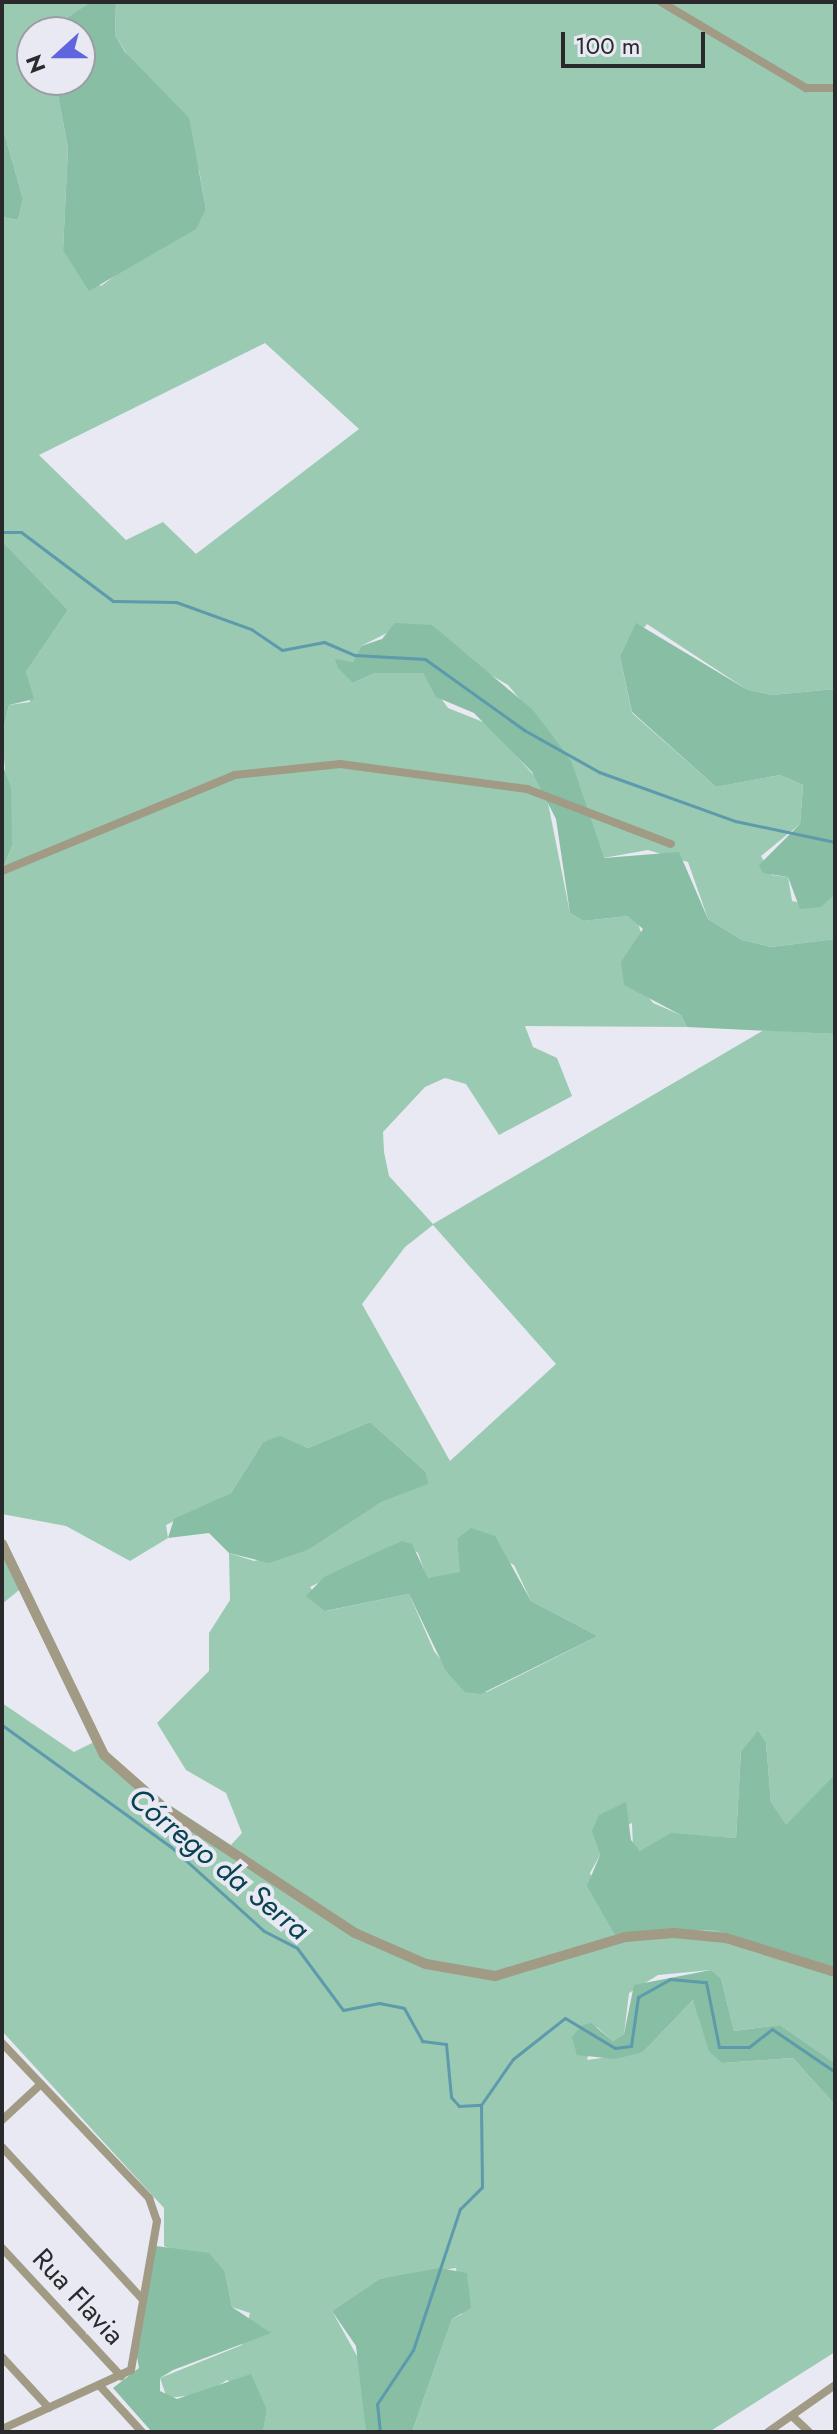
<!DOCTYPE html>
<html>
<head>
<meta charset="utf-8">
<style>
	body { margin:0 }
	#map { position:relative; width:837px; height:2434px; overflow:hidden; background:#e8e9f2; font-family:Jost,sans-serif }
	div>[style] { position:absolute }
	.green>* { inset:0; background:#9acab1 }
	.forest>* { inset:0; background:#88bea3 }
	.stream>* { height:3px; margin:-1.5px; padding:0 1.5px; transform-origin:1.5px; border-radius:1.5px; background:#5c9aac }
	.minor>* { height:8px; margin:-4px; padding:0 4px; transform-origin:4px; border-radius:4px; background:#a19a85 }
	.tertiary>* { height:10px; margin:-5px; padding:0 5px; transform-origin:5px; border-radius:5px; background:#a19a85 }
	span { translate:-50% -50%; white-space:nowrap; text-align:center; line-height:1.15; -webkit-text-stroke:8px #e8e9f2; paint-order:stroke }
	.street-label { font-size:28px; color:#2a2a2d }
	.water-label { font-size:30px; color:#094351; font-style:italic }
	.frame { position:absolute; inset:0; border:4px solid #2a2a2d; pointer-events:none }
	.north { position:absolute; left:16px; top:16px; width:80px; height:80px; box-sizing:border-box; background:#e8e9f2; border:2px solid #9c9da3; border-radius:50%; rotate:249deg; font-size:22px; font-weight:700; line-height:32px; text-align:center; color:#2a2a2d }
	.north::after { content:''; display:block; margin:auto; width:28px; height:36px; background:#5e65dd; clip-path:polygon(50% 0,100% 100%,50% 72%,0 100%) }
	.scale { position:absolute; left:561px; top:32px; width:144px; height:36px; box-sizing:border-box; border:4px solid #2a2a2d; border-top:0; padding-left:10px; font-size:24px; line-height:28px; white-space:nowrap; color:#2a2a2d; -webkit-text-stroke:6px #e8e9f2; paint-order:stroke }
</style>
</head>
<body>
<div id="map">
	<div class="green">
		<div style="clip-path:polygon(evenodd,2px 2px,90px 2px,46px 32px,32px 32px,32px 80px,55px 80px,68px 148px,63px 250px,101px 286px,206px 209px,199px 170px,115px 35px,116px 2px,835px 2px,835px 689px,772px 695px,746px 689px,647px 624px,620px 657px,632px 713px,716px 787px,780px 775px,803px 785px,800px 824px,761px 856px,772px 875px,788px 877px,792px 901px,820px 907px,835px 894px,835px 939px,771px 947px,742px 940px,708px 919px,688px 862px,648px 850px,603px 858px,572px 762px,508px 685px,465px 660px,432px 625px,387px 633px,361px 646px,353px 662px,336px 660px,353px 683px,375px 673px,423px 673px,448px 708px,488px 724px,545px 788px,570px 913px,583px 921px,628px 916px,638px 923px,643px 939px,621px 962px,653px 1003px,681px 1015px,687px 1027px,525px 1026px,533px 1047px,557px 1058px,572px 1096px,499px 1135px,466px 1084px,445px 1078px,425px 1087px,383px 1132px,384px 1152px,389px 1176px,433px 1224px,764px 1030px,835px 1034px,835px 1774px,786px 1826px,771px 1802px,766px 1742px,758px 1730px,741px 1751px,736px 1838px,689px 1835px,641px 1851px,633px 1848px,632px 1823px,595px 1839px,600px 1855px,590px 1873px,615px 1935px,713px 1930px,835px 1967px,835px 2063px,780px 2025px,734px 2031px,721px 1978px,711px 1970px,658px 1975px,629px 1993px,624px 2034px,613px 2041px,597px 2027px,587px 2060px,643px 2052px,693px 2000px,722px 2063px,793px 2058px,835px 2105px,835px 2352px,709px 2432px,412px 2432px,452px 2319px,462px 2314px,456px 2268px,379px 2279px,332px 2311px,362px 2365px,366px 2432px,263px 2432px,267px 2409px,227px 2380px,204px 2394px,167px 2398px,160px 2378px,242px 2345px,250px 2313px,232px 2307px,225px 2272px,164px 2246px,164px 2208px,2px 2031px,2px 1703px,74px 1752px,94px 1742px,111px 1767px,231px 1845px,242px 1833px,226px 1793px,186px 1770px,157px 1723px,209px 1671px,209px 1633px,230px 1600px,229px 1553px,254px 1561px,310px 1549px,382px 1502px,427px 1484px,426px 1472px,370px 1422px,308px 1448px,280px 1437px,263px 1442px,231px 1493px,166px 1525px,168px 1538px,130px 1561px,66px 1526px,2px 1514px,2px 871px,12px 846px,2px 736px,9px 705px,30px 702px,26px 672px,68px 610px,2px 541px,2px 217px,18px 220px,23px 199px,2px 125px,2px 2px,265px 343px,359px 429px,196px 554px,163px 522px,126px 540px,39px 455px,265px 343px,2px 2px,433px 1225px,556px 1364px,450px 1461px,362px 1304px,405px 1247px,433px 1225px,2px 2px,457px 1539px,514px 1565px,531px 1601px,598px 1636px,487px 1692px,466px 1692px,434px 1651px,409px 1594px,326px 1611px,310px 1587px,401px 1541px,418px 1553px,427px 1578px,449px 1577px,461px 1572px,457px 1539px)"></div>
		<div style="clip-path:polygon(2px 1546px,24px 1586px,2px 1604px)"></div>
	</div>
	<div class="forest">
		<div style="clip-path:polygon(90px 2px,116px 2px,115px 35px,125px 52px,189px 118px,206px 209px,196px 229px,89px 291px,63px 250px,68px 148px,55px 80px,80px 80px,80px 32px,46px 32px)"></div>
		<div style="clip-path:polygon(2px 125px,23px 199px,18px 220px,2px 217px)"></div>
		<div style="clip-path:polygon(2px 541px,68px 610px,26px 672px,34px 699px,9px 705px,2px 736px)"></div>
		<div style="clip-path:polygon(395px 623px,432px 625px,533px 710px,572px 762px,604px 858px,679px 852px,708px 919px,742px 940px,771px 947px,835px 939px,835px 1034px,687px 1027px,681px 1015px,624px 985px,621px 962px,643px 929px,628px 916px,583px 921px,570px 913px,556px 819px,532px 772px,474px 713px,436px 697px,423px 673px,375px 673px,353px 683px,338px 668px,335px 659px,353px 662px,361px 646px,382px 639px)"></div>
		<div style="clip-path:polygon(636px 623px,746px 689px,772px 695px,835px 689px,835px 894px,821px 907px,800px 909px,788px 877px,763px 873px,759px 865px,800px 824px,803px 785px,780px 775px,716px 787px,632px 712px,620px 657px)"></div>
		<div style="clip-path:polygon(2px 763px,11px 788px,12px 846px,2px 871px)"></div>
		<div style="clip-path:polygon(370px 1422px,426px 1472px,428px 1484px,382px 1502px,310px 1549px,269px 1563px,229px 1553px,209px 1533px,168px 1538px,174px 1519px,231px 1493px,263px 1442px,280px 1436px,308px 1448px)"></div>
		<div style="clip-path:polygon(471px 1528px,495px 1536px,531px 1601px,598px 1636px,481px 1694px,465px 1692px,446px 1671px,409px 1594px,325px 1611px,306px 1596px,324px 1577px,401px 1541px,412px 1544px,428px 1578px,460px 1572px,457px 1539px)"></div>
		<div style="clip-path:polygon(758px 1730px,766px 1742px,771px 1802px,786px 1825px,835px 1774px,835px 1967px,713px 1930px,615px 1935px,587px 1886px,600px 1855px,592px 1831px,599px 1815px,626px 1802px,631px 1840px,640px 1851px,671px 1833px,736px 1838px,741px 1751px)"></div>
		<div style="clip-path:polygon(711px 1970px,721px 1978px,734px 2031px,780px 2025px,835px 2063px,835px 2105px,793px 2058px,722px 2063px,709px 2051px,693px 2000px,643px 2052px,615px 2059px,577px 2055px,572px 2037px,581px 2026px,591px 2023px,613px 2041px,624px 2034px,634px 1985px)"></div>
		<div style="clip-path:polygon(156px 2246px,209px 2253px,225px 2272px,232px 2307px,271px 2333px,173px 2370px,160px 2378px,160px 2391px,177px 2399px,251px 2374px,267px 2410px,263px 2432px,152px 2432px,113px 2388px,139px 2368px,134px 2339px)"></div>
		<div style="clip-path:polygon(440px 2268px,467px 2273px,471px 2308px,452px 2319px,412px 2432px,366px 2432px,356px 2346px,332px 2311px,379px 2279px)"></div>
	</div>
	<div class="stream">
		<div style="left:2px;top:532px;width:19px"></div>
		<div style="left:21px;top:532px;width:115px;rotate:36.9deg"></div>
		<div style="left:113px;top:601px;width:63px;rotate:0.9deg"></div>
		<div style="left:176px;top:602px;width:80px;rotate:19.8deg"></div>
		<div style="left:251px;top:629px;width:37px;rotate:34deg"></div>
		<div style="left:282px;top:650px;width:43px;rotate:-10.8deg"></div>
		<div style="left:324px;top:642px;width:34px;rotate:23deg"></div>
		<div style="left:355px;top:655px;width:70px;rotate:3.3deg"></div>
		<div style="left:425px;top:659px;width:122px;rotate:35.6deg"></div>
		<div style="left:524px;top:730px;width:86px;rotate:29.2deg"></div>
		<div style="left:599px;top:772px;width:145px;rotate:19.8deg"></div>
		<div style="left:735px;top:821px;width:102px;rotate:11.9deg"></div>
		<div style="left:2px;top:1725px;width:208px;rotate:35.8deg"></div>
		<div style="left:171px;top:1847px;width:125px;rotate:42.1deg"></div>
		<div style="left:264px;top:1931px;width:37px;rotate:27deg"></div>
		<div style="left:297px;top:1948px;width:77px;rotate:53.4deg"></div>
		<div style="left:343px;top:2010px;width:37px;rotate:-11deg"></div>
		<div style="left:379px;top:2003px;width:25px;rotate:11deg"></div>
		<div style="left:404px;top:2008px;width:38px;rotate:61deg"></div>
		<div style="left:422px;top:2041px;width:24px;rotate:7deg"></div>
		<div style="left:446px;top:2044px;width:53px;rotate:84.6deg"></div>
		<div style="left:451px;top:2097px;width:12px;rotate:48deg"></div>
		<div style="left:459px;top:2106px;width:22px;rotate:-3deg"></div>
		<div style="left:481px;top:2105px;width:56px;rotate:-55.2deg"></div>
		<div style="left:513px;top:2059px;width:66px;rotate:-38.3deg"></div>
		<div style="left:565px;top:2018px;width:58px;rotate:31deg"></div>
		<div style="left:615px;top:2048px;width:16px;rotate:-7deg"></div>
		<div style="left:631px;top:2046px;width:49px;rotate:-81.9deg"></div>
		<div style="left:638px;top:1997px;width:37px;rotate:-29deg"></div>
		<div style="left:670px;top:1979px;width:36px;rotate:5deg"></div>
		<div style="left:706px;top:1982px;width:66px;rotate:78.7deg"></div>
		<div style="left:719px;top:2047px;width:30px"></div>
		<div style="left:749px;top:2047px;width:29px;rotate:-38deg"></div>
		<div style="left:772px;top:2029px;width:76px;rotate:34.3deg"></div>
		<div style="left:380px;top:2432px;width:28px;rotate:-96deg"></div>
		<div style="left:377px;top:2404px;width:65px;rotate:-56.3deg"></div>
		<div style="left:413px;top:2350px;width:149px;rotate:-71.6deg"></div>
		<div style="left:460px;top:2209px;width:31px;rotate:-45deg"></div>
		<div style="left:482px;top:2187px;width:82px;rotate:-90.7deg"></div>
	</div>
	<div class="minor">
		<div style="left:661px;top:2px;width:169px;rotate:30.7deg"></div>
		<div style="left:806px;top:88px;width:29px"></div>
		<div style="left:2px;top:871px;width:252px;rotate:-22.4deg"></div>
		<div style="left:235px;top:775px;width:106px;rotate:-6deg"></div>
		<div style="left:340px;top:764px;width:189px;rotate:7.6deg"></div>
		<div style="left:527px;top:789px;width:154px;rotate:20.9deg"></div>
		<div style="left:2px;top:2043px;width:214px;rotate:46.5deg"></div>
		<div style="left:149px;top:2198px;width:24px;rotate:71deg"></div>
		<div style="left:157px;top:2221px;width:151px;rotate:99.9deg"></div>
		<div style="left:131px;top:2370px;width:142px;rotate:155.4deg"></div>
		<div style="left:2px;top:2120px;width:53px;rotate:-42.7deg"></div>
		<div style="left:2px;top:2147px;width:208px;rotate:47.3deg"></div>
		<div style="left:2px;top:2248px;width:175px;rotate:47.1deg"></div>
		<div style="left:2px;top:2357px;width:69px;rotate:47.3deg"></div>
		<div style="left:99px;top:2385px;width:64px;rotate:47.5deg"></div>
		<div style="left:792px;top:2416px;width:23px;rotate:43deg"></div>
		<div style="left:768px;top:2432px;width:82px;rotate:-35deg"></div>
	</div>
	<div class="tertiary">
		<div style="left:2px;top:1544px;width:234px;rotate:64.2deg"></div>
		<div style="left:104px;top:1755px;width:79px;rotate:41.4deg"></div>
		<div style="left:163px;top:1807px;width:230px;rotate:33.3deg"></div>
		<div style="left:355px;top:1933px;width:77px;rotate:23.6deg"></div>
		<div style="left:426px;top:1964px;width:70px;rotate:9.9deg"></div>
		<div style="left:495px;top:1976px;width:136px;rotate:-16.7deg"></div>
		<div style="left:625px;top:1937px;width:49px;rotate:-4.7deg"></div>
		<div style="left:674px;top:1933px;width:52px;rotate:5.5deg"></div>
		<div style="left:726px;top:1938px;width:114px;rotate:17.3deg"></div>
	</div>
	<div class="street-label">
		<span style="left:78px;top:2297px;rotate:47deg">Rua Flavia</span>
	</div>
	<div class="water-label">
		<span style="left:219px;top:1864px;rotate:39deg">Córrego da Serra</span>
	</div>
	<div class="frame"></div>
	<div class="north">N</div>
	<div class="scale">100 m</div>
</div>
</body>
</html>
